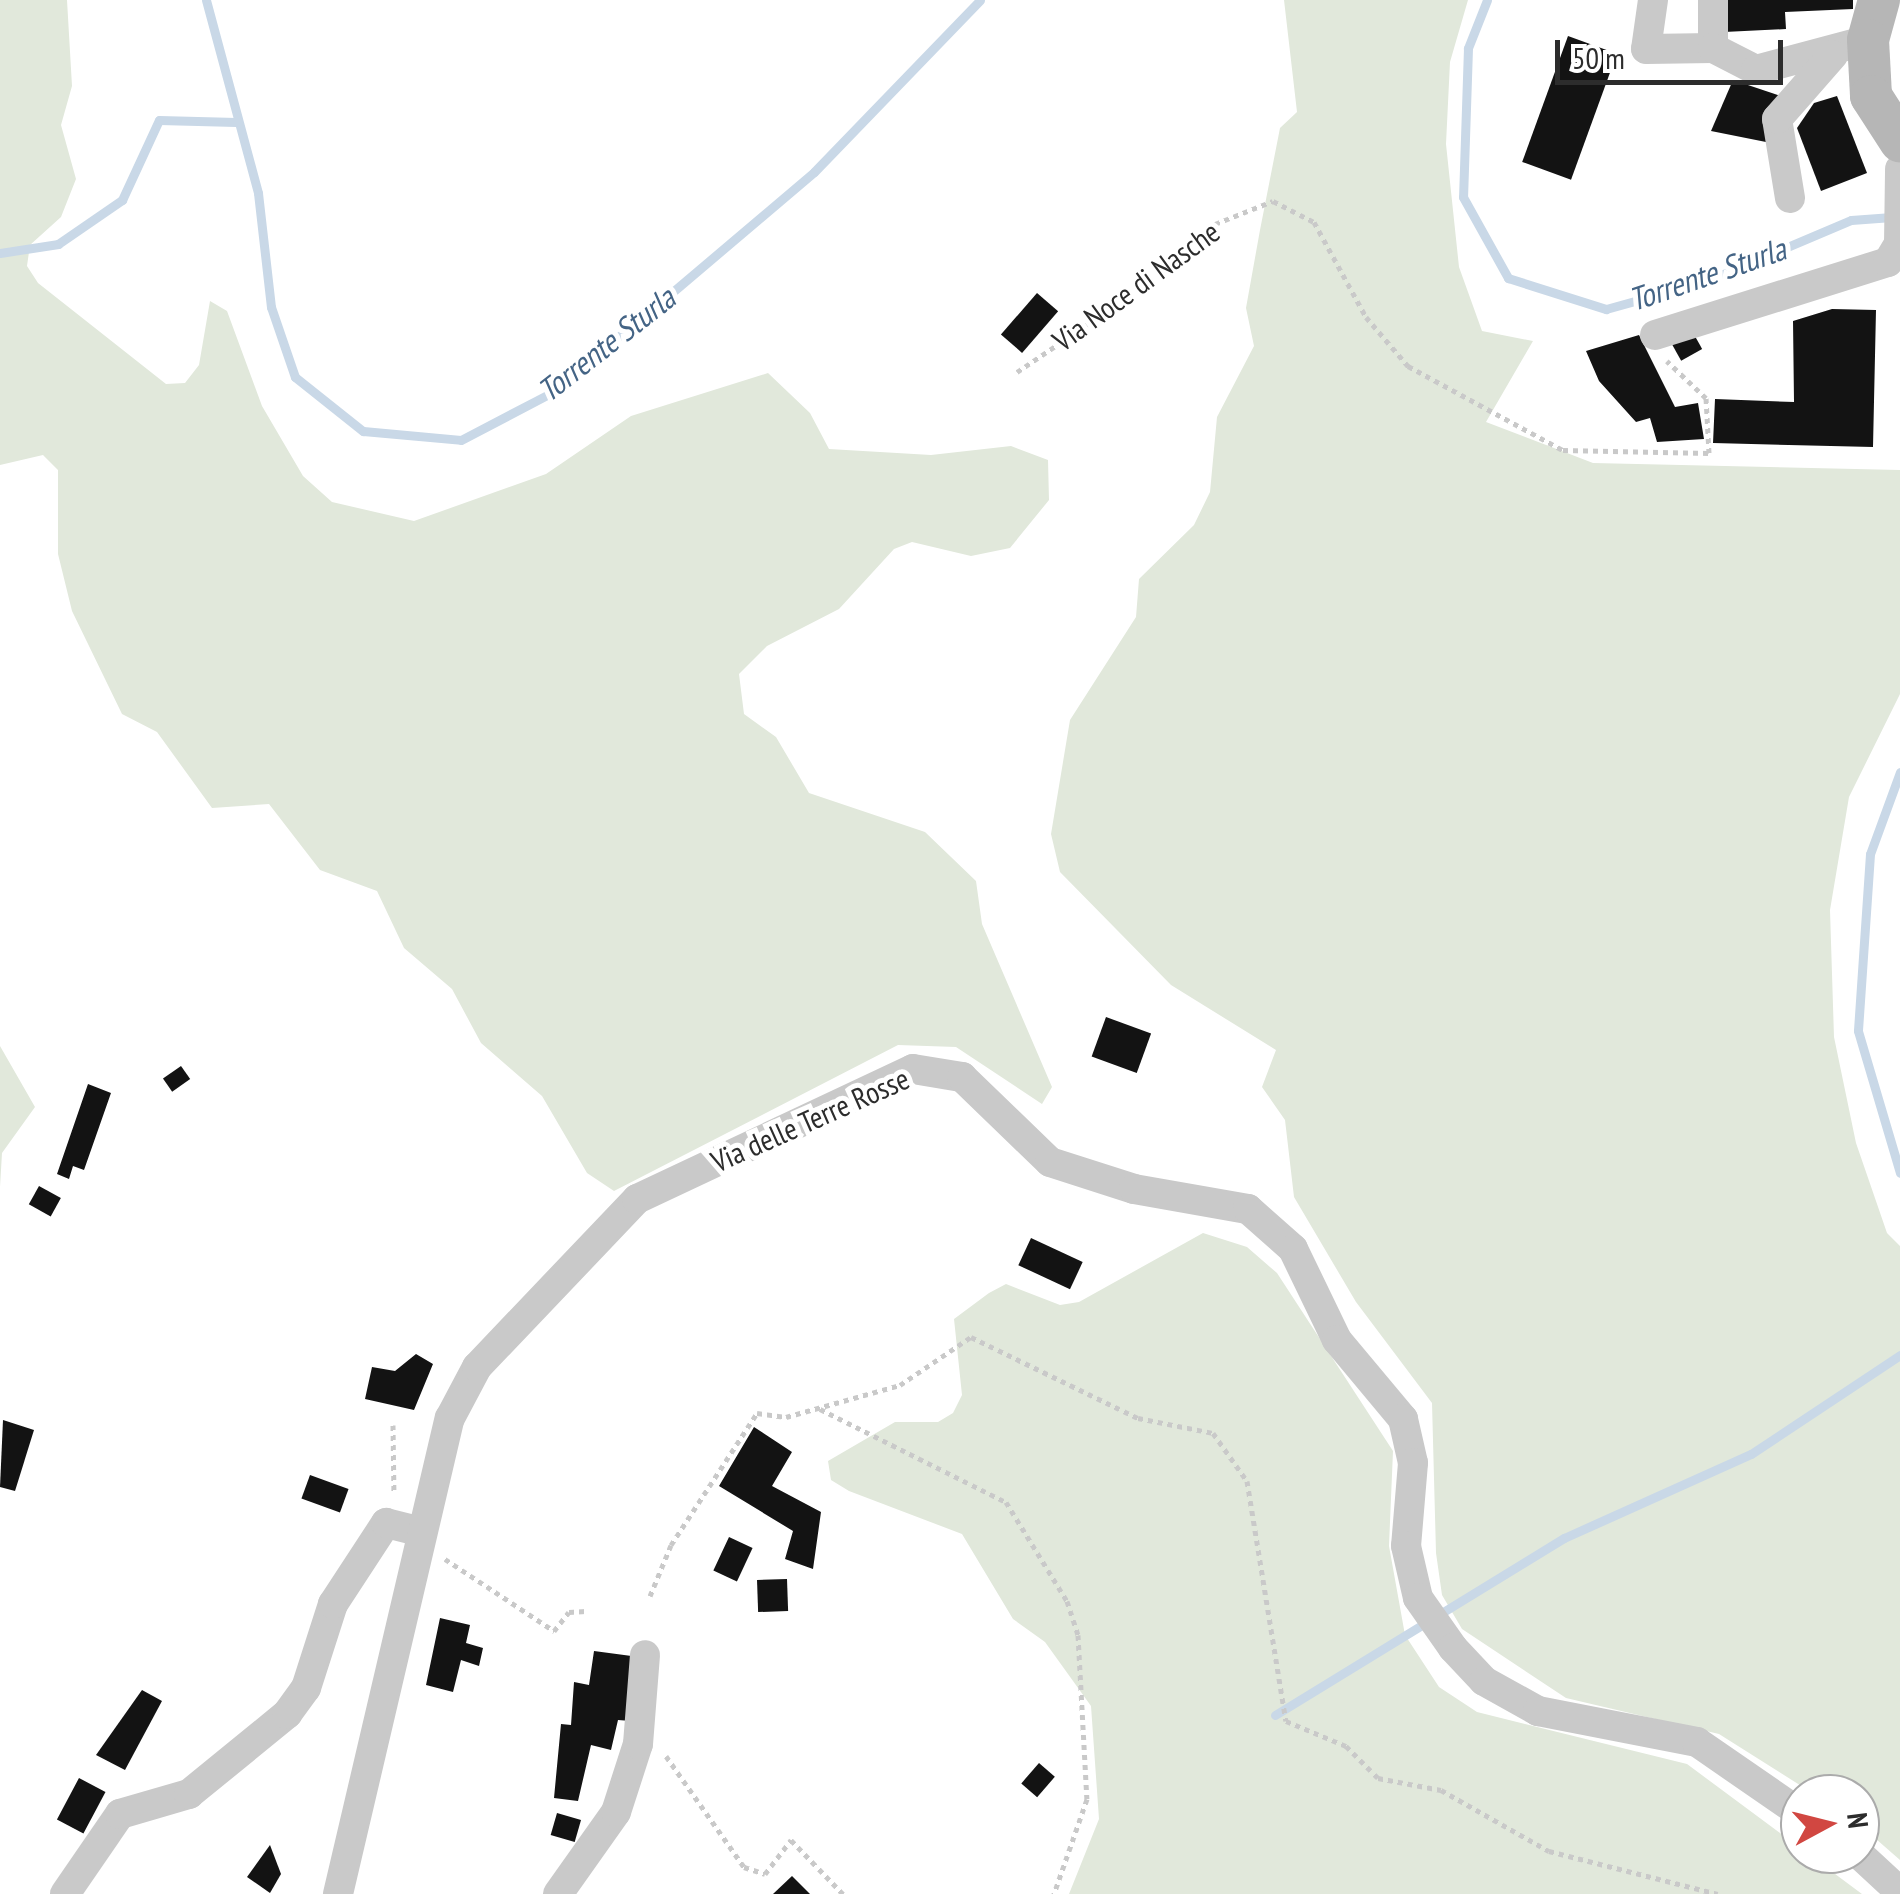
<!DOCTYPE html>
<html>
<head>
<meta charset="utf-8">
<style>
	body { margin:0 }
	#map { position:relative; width:1900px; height:1894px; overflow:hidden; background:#fff; font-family:"PT Sans Narrow",sans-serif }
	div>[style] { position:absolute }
	.green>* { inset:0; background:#e1e8db }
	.stream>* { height:9px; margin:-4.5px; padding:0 4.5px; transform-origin:4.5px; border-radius:4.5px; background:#c9d8e7 }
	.building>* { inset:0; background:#131313; transform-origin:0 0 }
	.path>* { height:5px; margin-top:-2.5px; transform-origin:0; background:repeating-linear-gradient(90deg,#c9c9c9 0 5px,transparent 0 10px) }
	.street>* { height:30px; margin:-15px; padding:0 15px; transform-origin:15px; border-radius:15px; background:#c9c9c9 }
	.secondary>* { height:42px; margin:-21px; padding:0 21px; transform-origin:21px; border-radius:21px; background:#b6b6b6 }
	span { translate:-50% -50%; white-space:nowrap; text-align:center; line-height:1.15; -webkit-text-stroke:10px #fff; paint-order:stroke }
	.street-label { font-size:30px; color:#2c2c2c }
	.water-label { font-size:32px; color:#446485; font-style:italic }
	.north { position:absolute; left:1780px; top:1774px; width:100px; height:100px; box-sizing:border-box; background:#fff; border:2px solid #ababab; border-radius:50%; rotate:83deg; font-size:28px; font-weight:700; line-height:40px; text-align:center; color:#2c2c2c }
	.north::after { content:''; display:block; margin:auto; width:35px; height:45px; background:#d14741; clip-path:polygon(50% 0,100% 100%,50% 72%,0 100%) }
	.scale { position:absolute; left:1555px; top:40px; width:228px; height:45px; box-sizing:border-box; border:5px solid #2c2c2c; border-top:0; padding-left:12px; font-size:30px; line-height:35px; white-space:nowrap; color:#2c2c2c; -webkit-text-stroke:8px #fff; paint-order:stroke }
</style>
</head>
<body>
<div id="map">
	<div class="green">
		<div style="clip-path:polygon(0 0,67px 0,72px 86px,61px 125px,76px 179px,61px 217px,30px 245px,27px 266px,38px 283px,166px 384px,185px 383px,199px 365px,210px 301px,227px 311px,262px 406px,303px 476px,332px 502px,414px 521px,546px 474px,631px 416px,768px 373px,810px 413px,829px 449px,931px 455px,1011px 446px,1048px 460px,1049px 500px,1010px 548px,971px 556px,912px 542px,894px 549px,839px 609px,767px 646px,739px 674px,744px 714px,776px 737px,809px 793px,925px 832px,976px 881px,982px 924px,1052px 1087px,1042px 1104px,956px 1047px,898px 1045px,614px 1191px,587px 1173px,542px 1096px,481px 1043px,452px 989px,404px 948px,377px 891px,320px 870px,269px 804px,212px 808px,157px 732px,122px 714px,72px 611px,58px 554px,58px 470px,43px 455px,0 465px)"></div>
		<div style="clip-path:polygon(1284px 0,1468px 0,1450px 62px,1446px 144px,1459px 267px,1482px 331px,1533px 341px,1486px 422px,1593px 463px,1900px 470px,1900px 694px,1849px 797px,1830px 910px,1834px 1037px,1856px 1143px,1887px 1233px,1900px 1246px,1900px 1860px,1860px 1825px,1860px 1794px,1814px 1794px,1719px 1734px,1566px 1698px,1462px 1629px,1442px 1595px,1436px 1553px,1432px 1403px,1356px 1302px,1294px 1197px,1285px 1120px,1262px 1087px,1276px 1050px,1171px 985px,1060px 872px,1051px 834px,1070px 720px,1136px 617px,1139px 579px,1194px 525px,1210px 492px,1217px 417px,1254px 346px,1246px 308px,1260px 230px,1280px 128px,1297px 112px)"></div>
		<div style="clip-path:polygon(0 1046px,35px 1107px,2px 1153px,0 1187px)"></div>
		<div style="clip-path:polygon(1203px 1233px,1247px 1247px,1277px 1273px,1393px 1451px,1389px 1546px,1405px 1635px,1439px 1687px,1477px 1712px,1687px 1764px,1862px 1894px,1069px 1894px,1099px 1819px,1091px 1706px,1045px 1642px,1013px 1619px,962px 1534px,849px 1491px,831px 1480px,828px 1461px,895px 1422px,938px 1422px,953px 1413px,962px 1395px,954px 1319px,989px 1293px,1006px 1284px,1060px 1305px,1079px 1302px)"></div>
	</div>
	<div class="stream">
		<div style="left:206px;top:0;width:200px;rotate:74.9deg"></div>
		<div style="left:258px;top:193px;width:115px;rotate:83.5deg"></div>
		<div style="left:271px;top:307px;width:74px;rotate:71.1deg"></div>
		<div style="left:295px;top:377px;width:87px;rotate:38.5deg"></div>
		<div style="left:363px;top:431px;width:98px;rotate:5.2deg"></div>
		<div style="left:461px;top:440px;width:99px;rotate:-27.6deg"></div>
		<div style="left:549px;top:394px;width:156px;rotate:-39.5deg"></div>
		<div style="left:669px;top:295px;width:190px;rotate:-40.3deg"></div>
		<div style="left:814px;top:172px;width:239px;rotate:-46deg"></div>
		<div style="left:1487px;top:0;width:52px;rotate:111.6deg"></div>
		<div style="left:1468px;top:48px;width:149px;rotate:91.9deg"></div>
		<div style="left:1463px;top:197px;width:93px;rotate:60.9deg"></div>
		<div style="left:1508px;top:278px;width:103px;rotate:17.6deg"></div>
		<div style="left:1606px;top:309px;width:105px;rotate:-15.5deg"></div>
		<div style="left:1707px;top:281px;width:156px;rotate:-23deg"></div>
		<div style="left:1851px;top:220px;width:41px;rotate:-4.2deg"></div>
		<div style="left:0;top:253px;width:59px;rotate:-8.8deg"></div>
		<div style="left:58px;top:244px;width:78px;rotate:-34.5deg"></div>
		<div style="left:122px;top:200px;width:88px;rotate:-65.2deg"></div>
		<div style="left:159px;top:120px;width:77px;rotate:1.5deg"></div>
		<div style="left:1900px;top:772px;width:87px;rotate:110.1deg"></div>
		<div style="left:1870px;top:854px;width:177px;rotate:93.9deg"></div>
		<div style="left:1858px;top:1031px;width:148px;rotate:73.5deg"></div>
		<div style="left:1275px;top:1715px;width:339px;rotate:-31.5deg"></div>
		<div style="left:1564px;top:1538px;width:205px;rotate:-24.2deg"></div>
		<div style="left:1751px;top:1454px;width:179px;rotate:-33.6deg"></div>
	</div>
	<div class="building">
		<div style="clip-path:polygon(1722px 0,1853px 0,1853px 9px,1785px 12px,1786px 29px,1724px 32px)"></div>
		<div style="left:1568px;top:36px;width:52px;height:134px;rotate:20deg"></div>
		<div style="clip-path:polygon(1733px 80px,1784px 97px,1766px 142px,1711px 131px)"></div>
		<div style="clip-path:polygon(1837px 96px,1867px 173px,1821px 191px,1797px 128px,1814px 103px)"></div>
		<div style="left:1037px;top:293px;width:28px;height:55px;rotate:41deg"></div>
		<div style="clip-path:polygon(1832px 309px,1876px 310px,1873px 447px,1713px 443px,1715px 399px,1794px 402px,1793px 321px)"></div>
		<div style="left:1691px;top:329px;width:23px;height:24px;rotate:61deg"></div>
		<div style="clip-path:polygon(1639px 335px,1675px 407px,1698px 403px,1704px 439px,1657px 442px,1650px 418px,1636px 422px,1599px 381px,1586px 351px)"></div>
		<div style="left:1106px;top:1017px;width:48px;height:42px;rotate:20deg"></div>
		<div style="left:181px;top:1066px;width:16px;height:22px;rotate:55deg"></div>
		<div style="clip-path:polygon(88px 1084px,111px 1093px,84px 1170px,73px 1166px,69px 1179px,57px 1174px)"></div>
		<div style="left:39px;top:1186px;width:25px;height:21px;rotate:29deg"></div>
		<div style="left:1031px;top:1238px;width:57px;height:30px;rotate:25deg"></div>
		<div style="clip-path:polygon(416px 1354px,433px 1364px,414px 1410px,365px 1399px,372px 1367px,395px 1371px)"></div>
		<div style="clip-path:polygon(3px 1420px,34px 1430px,15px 1491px,0 1487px)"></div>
		<div style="clip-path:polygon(754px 1427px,792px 1452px,772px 1486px,821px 1512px,813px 1569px,785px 1559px,793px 1531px,719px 1486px)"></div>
		<div style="left:310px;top:1475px;width:41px;height:25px;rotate:20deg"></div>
		<div style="left:729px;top:1537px;width:26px;height:37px;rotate:25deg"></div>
		<div style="left:787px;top:1579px;width:32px;height:30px;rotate:88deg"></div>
		<div style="clip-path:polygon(440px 1618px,470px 1625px,466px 1643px,483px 1648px,479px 1666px,461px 1660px,453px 1692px,426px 1685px)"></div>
		<div style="clip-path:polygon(594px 1651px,639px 1657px,631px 1721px,618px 1720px,611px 1750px,591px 1745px,578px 1801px,554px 1798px,561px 1724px,571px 1725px,574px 1682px,589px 1685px)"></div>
		<div style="clip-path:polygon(142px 1690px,162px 1701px,125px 1770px,96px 1755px)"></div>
		<div style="left:1039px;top:1763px;width:21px;height:27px;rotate:41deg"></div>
		<div style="left:79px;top:1778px;width:30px;height:47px;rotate:28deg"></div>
		<div style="left:557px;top:1813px;width:25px;height:23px;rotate:16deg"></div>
		<div style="clip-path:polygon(270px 1845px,281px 1874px,270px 1893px,247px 1877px)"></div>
		<div style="clip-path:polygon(792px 1876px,810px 1894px,773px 1894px)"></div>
	</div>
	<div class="path">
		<div style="left:1017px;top:372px;width:150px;rotate:-34.1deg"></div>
		<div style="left:1141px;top:288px;width:98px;rotate:-40.9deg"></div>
		<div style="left:1215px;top:224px;width:62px;rotate:-21.6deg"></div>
		<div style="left:1273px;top:201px;width:46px;rotate:27.1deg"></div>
		<div style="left:1314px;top:222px;width:108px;rotate:61.3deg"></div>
		<div style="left:1366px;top:317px;width:65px;rotate:49.4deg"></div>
		<div style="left:1408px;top:366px;width:176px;rotate:28.5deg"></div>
		<div style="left:1563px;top:450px;width:146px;rotate:1.2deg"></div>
		<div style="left:1709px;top:453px;width:55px;rotate:-93.1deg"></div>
		<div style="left:1706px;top:398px;width:54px;rotate:-136.5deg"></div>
		<div style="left:820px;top:1409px;width:208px;rotate:26.6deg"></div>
		<div style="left:1006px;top:1502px;width:116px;rotate:58.4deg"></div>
		<div style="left:1067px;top:1601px;width:36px;rotate:72deg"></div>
		<div style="left:1078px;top:1635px;width:164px;rotate:86.9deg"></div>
		<div style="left:1087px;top:1799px;width:101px;rotate:109.2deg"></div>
		<div style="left:393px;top:1425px;width:68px;rotate:89.2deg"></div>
		<div style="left:445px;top:1559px;width:131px;rotate:33.4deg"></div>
		<div style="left:554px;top:1631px;width:24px;rotate:-52deg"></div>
		<div style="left:569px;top:1612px;width:17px;rotate:-3deg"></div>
		<div style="left:650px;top:1596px;width:55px;rotate:-67.6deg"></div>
		<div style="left:671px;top:1545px;width:158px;rotate:-56.9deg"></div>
		<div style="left:757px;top:1413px;width:29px;rotate:8deg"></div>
		<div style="left:786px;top:1417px;width:118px;rotate:-15.7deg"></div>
		<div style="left:900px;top:1385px;width:86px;rotate:-34.1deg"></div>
		<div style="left:971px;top:1337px;width:186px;rotate:25.9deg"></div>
		<div style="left:1138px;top:1418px;width:76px;rotate:11.3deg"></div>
		<div style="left:1213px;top:1433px;width:59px;rotate:54.7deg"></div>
		<div style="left:1247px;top:1481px;width:243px;rotate:80.8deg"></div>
		<div style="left:1286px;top:1721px;width:65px;rotate:22.6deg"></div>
		<div style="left:1346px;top:1746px;width:45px;rotate:45deg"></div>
		<div style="left:1378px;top:1778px;width:64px;rotate:10.8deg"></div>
		<div style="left:1441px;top:1790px;width:124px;rotate:29.5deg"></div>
		<div style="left:1549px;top:1851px;width:174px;rotate:14.3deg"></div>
		<div style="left:666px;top:1756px;width:136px;rotate:54.9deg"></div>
		<div style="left:744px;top:1867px;width:22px;rotate:18deg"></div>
		<div style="left:765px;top:1874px;width:43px;rotate:-52.6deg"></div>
		<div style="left:791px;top:1840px;width:75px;rotate:46.1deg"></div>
	</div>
	<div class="street">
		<div style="left:1653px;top:0;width:49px;rotate:98.1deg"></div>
		<div style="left:1646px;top:49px;width:67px;rotate:-0.9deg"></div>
		<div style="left:1713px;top:0;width:48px;rotate:90deg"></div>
		<div style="left:1713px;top:48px;width:48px;rotate:27.1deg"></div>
		<div style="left:1756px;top:70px;width:116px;rotate:-15deg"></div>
		<div style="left:1790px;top:198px;width:80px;rotate:-99.3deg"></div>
		<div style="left:1777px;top:119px;width:85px;rotate:-48.8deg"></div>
		<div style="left:1655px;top:335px;width:244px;rotate:-17.4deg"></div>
		<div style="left:1888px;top:262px;width:21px;rotate:-59deg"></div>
		<div style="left:1899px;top:244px;width:75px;rotate:-89.2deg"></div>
		<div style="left:1859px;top:1854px;width:56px;rotate:42.8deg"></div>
		<div style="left:65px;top:1894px;width:97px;rotate:-55.5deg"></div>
		<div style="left:120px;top:1814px;width:72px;rotate:-16.2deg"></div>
		<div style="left:189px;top:1794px;width:127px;rotate:-39.2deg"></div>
		<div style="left:287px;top:1714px;width:32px;rotate:-54deg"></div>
		<div style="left:306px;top:1688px;width:88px;rotate:-72.2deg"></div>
		<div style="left:333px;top:1604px;width:97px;rotate:-56.8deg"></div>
		<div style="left:386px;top:1523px;width:37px;rotate:14deg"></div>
		<div style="left:338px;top:1894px;width:489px;rotate:-76.8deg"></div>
		<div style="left:450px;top:1418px;width:58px;rotate:-62.1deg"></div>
		<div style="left:477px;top:1367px;width:232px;rotate:-46.4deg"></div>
		<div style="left:637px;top:1199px;width:305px;rotate:-25.2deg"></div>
		<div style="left:913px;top:1069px;width:50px;rotate:9.3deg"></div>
		<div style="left:962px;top:1077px;width:122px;rotate:44deg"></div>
		<div style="left:1050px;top:1162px;width:88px;rotate:17.8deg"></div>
		<div style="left:1134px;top:1189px;width:116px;rotate:10deg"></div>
		<div style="left:1248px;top:1209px;width:60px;rotate:41.6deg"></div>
		<div style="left:1293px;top:1249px;width:101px;rotate:64.2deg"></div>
		<div style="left:1337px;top:1340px;width:103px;rotate:50.1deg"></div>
		<div style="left:1403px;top:1419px;width:45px;rotate:77.2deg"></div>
		<div style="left:1413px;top:1463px;width:83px;rotate:94.8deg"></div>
		<div style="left:1406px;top:1546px;width:53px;rotate:77deg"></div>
		<div style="left:1418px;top:1598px;width:61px;rotate:55deg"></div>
		<div style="left:1453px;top:1648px;width:45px;rotate:46.8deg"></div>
		<div style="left:1484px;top:1681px;width:62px;rotate:29.1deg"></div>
		<div style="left:1538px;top:1711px;width:162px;rotate:11deg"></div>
		<div style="left:1697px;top:1742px;width:125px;rotate:34.6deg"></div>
		<div style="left:558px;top:1894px;width:100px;rotate:-54.7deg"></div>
		<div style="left:616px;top:1812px;width:71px;rotate:-72.1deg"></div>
		<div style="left:638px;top:1744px;width:89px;rotate:-85.5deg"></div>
	</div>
	<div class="secondary">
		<div style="left:1879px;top:0;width:41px;rotate:105.4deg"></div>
		<div style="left:1868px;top:40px;width:56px;rotate:86.9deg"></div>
		<div style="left:1871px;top:96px;width:54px;rotate:57.2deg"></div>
	</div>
	<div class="street-label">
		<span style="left:1136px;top:286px;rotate:-36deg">Via Noce di Nasche</span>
		<span style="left:810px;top:1120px;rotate:-24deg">Via delle Terre Rosse</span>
	</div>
	<div class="water-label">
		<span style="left:1707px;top:274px;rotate:-19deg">Torrente Sturla</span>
		<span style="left:606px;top:344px;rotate:-38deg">Torrente Sturla</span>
	</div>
	<div class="north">N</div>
	<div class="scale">50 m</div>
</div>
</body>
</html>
